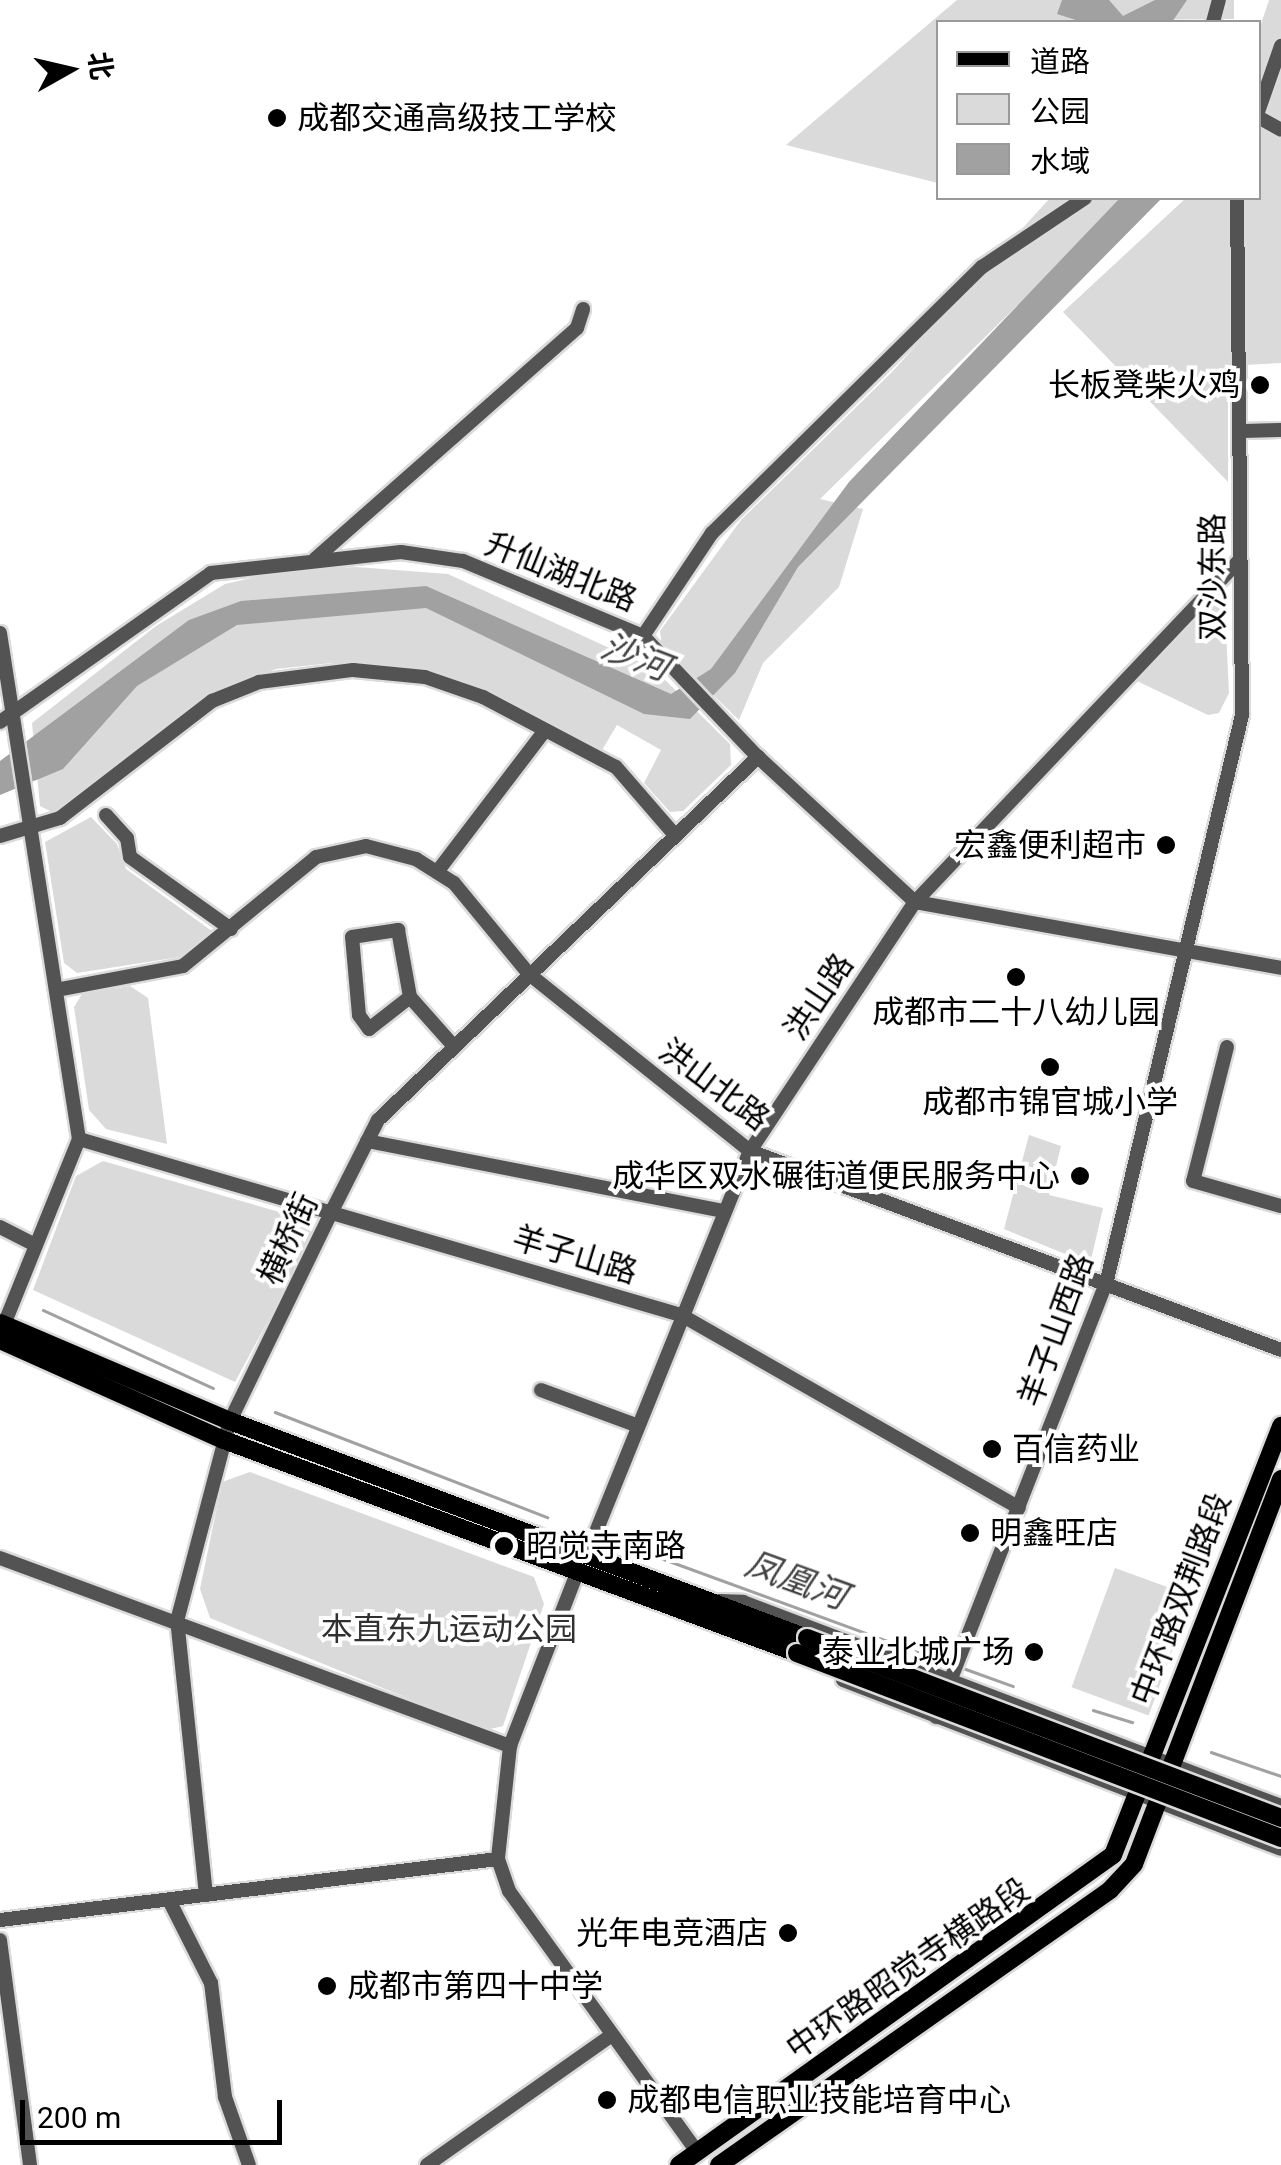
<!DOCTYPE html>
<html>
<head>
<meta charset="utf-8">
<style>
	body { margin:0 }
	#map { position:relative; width:1281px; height:2165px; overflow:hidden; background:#fff; font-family:Roboto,"Noto Sans SC",sans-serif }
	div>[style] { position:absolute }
	.green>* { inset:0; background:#dadada; transform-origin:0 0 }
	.water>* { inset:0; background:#a1a1a1 }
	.stream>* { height:2.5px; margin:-1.25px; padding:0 1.25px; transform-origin:1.25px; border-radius:1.25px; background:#a1a1a1 }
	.roads { filter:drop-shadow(2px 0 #dbdbdb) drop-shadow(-2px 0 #dbdbdb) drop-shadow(0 2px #dbdbdb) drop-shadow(0 -2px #dbdbdb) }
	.minor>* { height:14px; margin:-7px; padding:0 7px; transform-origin:7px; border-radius:7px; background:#535353 }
	.major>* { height:18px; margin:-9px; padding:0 9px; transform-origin:9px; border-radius:9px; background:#000 }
	.bridges { filter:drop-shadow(2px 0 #dbdbdb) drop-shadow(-2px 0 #dbdbdb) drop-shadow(0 2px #dbdbdb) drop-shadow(0 -2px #dbdbdb) }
	.major-bridge>* { height:18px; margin:-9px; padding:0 9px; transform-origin:9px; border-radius:9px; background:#000 }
	.dots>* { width:28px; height:28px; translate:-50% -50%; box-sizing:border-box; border:5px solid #fff; border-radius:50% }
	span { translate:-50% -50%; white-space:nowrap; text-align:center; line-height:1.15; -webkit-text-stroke:8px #fff; paint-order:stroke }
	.poi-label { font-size:32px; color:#000 }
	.left { translate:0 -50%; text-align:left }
	.right { translate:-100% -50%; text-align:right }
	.street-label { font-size:32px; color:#000 }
	.park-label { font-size:32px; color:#313131 }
	.water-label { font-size:35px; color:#424242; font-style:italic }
	.legend { position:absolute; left:936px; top:20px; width:325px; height:180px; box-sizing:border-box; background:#fff; border:2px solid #999; margin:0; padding:12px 18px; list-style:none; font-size:30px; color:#000 }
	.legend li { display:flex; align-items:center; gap:20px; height:50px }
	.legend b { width:50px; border:2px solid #999 }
	.north { position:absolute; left:20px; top:20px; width:100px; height:100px; -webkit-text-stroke:8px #fff; paint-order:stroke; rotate:82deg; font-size:28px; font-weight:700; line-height:40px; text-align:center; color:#000 }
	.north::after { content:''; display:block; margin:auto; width:35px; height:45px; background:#000; clip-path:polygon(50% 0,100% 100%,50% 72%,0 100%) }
	.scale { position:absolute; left:20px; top:2100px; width:262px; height:45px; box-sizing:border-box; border:5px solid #000; border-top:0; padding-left:12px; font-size:30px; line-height:35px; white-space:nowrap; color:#000; -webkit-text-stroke:8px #fff; paint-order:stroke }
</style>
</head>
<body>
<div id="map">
	<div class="green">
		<div style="clip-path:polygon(957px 0,1234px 0,1234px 19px,938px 22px,938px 183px,786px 145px)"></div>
		<div style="clip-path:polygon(1269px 0,1281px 0,1281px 363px,1228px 366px,1228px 482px,1063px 312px,1186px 198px,1258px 198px,1259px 30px)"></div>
		<div style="clip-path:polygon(1050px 198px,1127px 198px,820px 499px,863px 509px,839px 587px,763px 663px,739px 720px,662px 646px,660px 631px,741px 520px,892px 372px)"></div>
		<div style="clip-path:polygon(357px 567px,448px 574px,653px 668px,730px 744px,731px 765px,683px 811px,670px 812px,644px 783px,661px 750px,617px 725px,602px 750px,495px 694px,379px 665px,332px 663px,276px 669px,210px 695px,72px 802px,52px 812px,40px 806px,32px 723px,156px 626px,225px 584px,288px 570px)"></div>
		<div style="clip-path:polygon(1209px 601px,1225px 609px,1229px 693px,1219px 713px,1208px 715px,1137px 681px)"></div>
		<div style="clip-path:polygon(91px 817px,117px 844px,126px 869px,216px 934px,180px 957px,77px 973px,64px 963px,45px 842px)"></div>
		<div style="clip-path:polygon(130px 986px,148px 998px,167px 1144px,106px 1129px,89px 1110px,74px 1007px,82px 994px)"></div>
		<div style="clip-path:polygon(1029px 1135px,1061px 1146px,1049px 1195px,1103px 1208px,1090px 1264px,1004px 1229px)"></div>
		<div style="clip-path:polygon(103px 1161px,307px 1220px,313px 1237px,235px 1382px,33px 1290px,76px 1176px)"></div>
		<div style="clip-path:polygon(250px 1472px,534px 1577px,544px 1604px,503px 1726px,486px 1730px,210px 1618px,200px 1589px,222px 1482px)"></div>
		<div style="left:1115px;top:1568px;width:82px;height:127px;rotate:20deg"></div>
	</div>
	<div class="water">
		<div style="clip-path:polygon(1062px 0,1109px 0,1123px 16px,1155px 0,1187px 0,1172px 22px,1082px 22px,1057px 14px)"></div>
		<div style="clip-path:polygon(1120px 198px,1162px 198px,798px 567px,735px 673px,690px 719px,644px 714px,426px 608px,237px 625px,137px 686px,63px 769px,0 795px,0 761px,189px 620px,241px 601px,426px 586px,671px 694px,711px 669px,849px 482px)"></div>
	</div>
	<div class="stream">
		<div style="left:43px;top:1310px;width:187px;rotate:24.6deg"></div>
		<div style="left:275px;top:1412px;width:292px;rotate:21.1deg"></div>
		<div style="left:628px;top:1546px;width:341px;rotate:20.1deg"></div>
		<div style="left:963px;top:1668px;width:53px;rotate:19.8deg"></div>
		<div style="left:1093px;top:1710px;width:41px;rotate:17.1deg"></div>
		<div style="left:1211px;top:1752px;width:74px;rotate:18.9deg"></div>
	</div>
	<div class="roads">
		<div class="minor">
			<div style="left:1213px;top:22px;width:23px;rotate:-75deg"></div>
			<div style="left:1258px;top:112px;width:70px;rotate:-70.8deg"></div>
			<div style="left:1258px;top:117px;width:26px;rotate:29deg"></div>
			<div style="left:1241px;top:431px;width:40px;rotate:-1.4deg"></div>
			<div style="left:315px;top:559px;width:349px;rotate:-41.4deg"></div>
			<div style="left:577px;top:328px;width:20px;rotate:-72deg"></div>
			<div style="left:0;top:633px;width:512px;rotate:81.13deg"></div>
			<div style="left:79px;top:1139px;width:201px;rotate:112deg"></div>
			<div style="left:643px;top:636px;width:124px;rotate:-56.2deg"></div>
			<div style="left:712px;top:533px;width:379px;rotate:-44.6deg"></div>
			<div style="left:982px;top:267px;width:124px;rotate:-33.8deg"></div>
			<div style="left:0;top:722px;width:258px;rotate:-35.2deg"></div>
			<div style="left:211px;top:573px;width:191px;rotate:-6.3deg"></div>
			<div style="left:401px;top:552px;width:63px;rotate:8.3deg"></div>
			<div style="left:463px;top:561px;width:195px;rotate:22.6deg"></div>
			<div style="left:643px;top:636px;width:167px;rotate:46.5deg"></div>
			<div style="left:758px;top:757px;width:214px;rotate:42.7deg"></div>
			<div style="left:915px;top:902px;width:372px;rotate:10.2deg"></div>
			<div style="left:106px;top:815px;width:31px;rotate:48deg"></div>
			<div style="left:127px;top:838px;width:19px;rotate:81deg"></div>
			<div style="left:130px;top:857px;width:124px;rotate:35.5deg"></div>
			<div style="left:0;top:836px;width:63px;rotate:-16.7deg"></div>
			<div style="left:60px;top:818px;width:192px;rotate:-37.6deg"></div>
			<div style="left:212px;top:701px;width:51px;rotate:-22deg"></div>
			<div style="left:259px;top:682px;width:95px;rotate:-7.3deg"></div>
			<div style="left:353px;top:670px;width:72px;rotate:5.6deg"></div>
			<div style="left:425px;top:677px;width:61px;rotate:19deg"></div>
			<div style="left:483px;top:697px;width:150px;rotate:27.8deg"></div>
			<div style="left:616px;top:767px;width:89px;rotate:49.1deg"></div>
			<div style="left:437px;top:872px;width:178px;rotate:-52.7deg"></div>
			<div style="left:56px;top:990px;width:129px;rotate:-10.7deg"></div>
			<div style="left:183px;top:966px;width:172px;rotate:-39.3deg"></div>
			<div style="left:316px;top:857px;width:51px;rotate:-12.4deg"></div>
			<div style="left:366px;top:846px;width:52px;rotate:14.6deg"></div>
			<div style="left:416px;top:859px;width:45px;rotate:32.3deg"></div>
			<div style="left:454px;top:883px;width:118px;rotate:50.5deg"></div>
			<div style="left:529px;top:974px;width:283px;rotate:38.7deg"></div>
			<div style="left:750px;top:1151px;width:567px;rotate:20.54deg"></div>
			<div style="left:410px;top:997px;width:52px;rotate:142deg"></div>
			<div style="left:369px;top:1029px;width:17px;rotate:-126deg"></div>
			<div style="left:359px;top:1015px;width:78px;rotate:-95.1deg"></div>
			<div style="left:352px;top:937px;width:47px;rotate:-8.7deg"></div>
			<div style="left:398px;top:930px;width:68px;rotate:79.8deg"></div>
			<div style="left:410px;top:997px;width:62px;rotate:48.3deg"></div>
			<div style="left:1227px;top:1047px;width:138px;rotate:104.2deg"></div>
			<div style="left:1193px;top:1181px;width:91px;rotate:15.9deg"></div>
			<div style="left:79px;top:1139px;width:627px;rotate:16.3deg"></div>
			<div style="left:681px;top:1315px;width:389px;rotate:29.7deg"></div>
			<div style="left:367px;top:1141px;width:365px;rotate:11.1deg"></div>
			<div style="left:0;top:1227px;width:38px;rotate:27deg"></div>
			<div style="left:541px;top:1390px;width:98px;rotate:20.3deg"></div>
			<div style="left:587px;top:1554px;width:435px;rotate:-68deg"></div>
			<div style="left:750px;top:1151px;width:299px;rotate:-56.5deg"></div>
			<div style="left:915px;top:902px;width:470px;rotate:-46.5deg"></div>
			<div style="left:0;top:1558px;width:544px;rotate:20.24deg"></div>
			<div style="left:577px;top:1573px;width:186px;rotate:111.2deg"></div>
			<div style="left:510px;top:1746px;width:114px;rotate:96.1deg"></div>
			<div style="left:498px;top:1859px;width:34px;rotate:71deg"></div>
			<div style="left:509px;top:1891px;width:322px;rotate:54.2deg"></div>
			<div style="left:719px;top:1601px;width:24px;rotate:2deg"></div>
			<div style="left:743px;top:1602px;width:575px;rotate:20.77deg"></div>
			<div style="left:843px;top:1680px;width:469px;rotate:21.1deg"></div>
			<div style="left:936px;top:1717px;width:469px;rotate:-68.6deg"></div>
			<div style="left:1107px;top:1280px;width:581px;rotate:-76.56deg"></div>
			<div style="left:1242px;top:715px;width:517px;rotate:-90.55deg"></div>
			<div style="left:206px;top:1895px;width:276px;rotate:-96deg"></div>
			<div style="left:177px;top:1621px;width:207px;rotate:-75.2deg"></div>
			<div style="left:230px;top:1421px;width:236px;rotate:-64.1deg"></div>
			<div style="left:333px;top:1209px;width:100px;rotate:-63.2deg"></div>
			<div style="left:378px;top:1120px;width:526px;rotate:-43.69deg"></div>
			<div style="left:169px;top:1900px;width:93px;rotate:63.2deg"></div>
			<div style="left:211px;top:1983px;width:115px;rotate:83deg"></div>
			<div style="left:225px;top:2097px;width:72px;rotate:70.6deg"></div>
			<div style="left:0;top:1920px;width:502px;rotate:-6.98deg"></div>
			<div style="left:0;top:1940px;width:227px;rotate:82.4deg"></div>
			<div style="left:427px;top:2165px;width:226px;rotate:-35.1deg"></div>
		</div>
		<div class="major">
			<div style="left:0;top:1323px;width:250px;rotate:23.1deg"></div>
			<div style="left:230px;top:1421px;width:616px;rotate:20.61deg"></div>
			<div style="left:0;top:1340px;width:245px;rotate:24.1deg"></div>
			<div style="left:224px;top:1440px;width:611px;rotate:20.39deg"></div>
			<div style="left:679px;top:2165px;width:533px;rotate:-35.54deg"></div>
			<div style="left:1113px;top:1855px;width:461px;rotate:-68.6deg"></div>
			<div style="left:719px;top:2165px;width:478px;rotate:-35.1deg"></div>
			<div style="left:1110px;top:1890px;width:35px;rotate:-47deg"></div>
			<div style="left:1134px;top:1864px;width:412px;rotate:-69.1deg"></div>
		</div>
	</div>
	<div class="bridges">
		<div class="major-bridge">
			<div style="left:807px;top:1638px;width:507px;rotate:20.79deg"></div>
			<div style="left:797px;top:1653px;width:518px;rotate:20.92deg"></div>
		</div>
	</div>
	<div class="dots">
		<div style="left:277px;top:118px;background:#000"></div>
		<div style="left:1260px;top:385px;background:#000"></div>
		<div style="left:1166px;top:845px;background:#000"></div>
		<div style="left:1016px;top:977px;background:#000"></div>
		<div style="left:1050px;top:1067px;background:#000"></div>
		<div style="left:1080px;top:1176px;background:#000"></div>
		<div style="left:992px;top:1449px;background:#000"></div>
		<div style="left:970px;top:1533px;background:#000"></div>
		<div style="left:504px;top:1546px;background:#000"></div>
		<div style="left:1034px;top:1652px;background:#000"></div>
		<div style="left:788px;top:1933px;background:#000"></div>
		<div style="left:327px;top:1986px;background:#000"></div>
		<div style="left:607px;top:2100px;background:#000"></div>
	</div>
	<div class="poi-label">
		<span class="left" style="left:297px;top:118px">成都交通高级技工学校</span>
		<span class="right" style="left:1240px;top:385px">长板凳柴火鸡</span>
		<span class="right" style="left:1146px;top:845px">宏鑫便利超市</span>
		<span style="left:1016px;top:1012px">成都市二十八幼儿园</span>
		<span style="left:1050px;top:1102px">成都市锦官城小学</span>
		<span class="right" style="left:1060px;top:1176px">成华区双水碾街道便民服务中心</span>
		<span class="left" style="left:1012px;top:1449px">百信药业</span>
		<span class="left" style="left:990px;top:1533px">明鑫旺店</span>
		<span class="left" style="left:526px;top:1546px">昭觉寺南路</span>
		<span class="right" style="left:1014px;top:1652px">泰业北城广场</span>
		<span class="right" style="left:768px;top:1933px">光年电竞酒店</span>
		<span class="left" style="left:347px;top:1986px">成都市第四十中学</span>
		<span class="left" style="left:627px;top:2100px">成都电信职业技能培育中心</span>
	</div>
	<div class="street-label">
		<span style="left:561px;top:572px;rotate:22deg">升仙湖北路</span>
		<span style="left:1213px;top:577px;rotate:-90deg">双沙东路</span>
		<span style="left:819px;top:997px;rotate:-56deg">洪山路</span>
		<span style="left:714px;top:1085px;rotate:37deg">洪山北路</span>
		<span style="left:288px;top:1239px;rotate:-65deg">横桥街</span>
		<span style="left:575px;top:1255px;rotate:17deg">羊子山路</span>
		<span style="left:1056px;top:1330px;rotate:-70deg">羊子山西路</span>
		<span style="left:1181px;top:1599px;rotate:-69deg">中环路双荆路段</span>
		<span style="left:908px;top:1969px;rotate:-35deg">中环路昭觉寺横路段</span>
	</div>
	<div class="park-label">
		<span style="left:449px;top:1629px">本直东九运动公园</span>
	</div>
	<div class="water-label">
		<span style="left:635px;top:658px;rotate:21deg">沙河</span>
		<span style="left:796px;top:1581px;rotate:20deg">凤凰河</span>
	</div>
	<ul class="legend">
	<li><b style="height:12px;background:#000"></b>道路</li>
	<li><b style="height:28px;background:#dadada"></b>公园</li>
	<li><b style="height:28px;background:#a1a1a1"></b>水域</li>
	</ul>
	<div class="north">北</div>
	<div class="scale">200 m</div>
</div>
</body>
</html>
